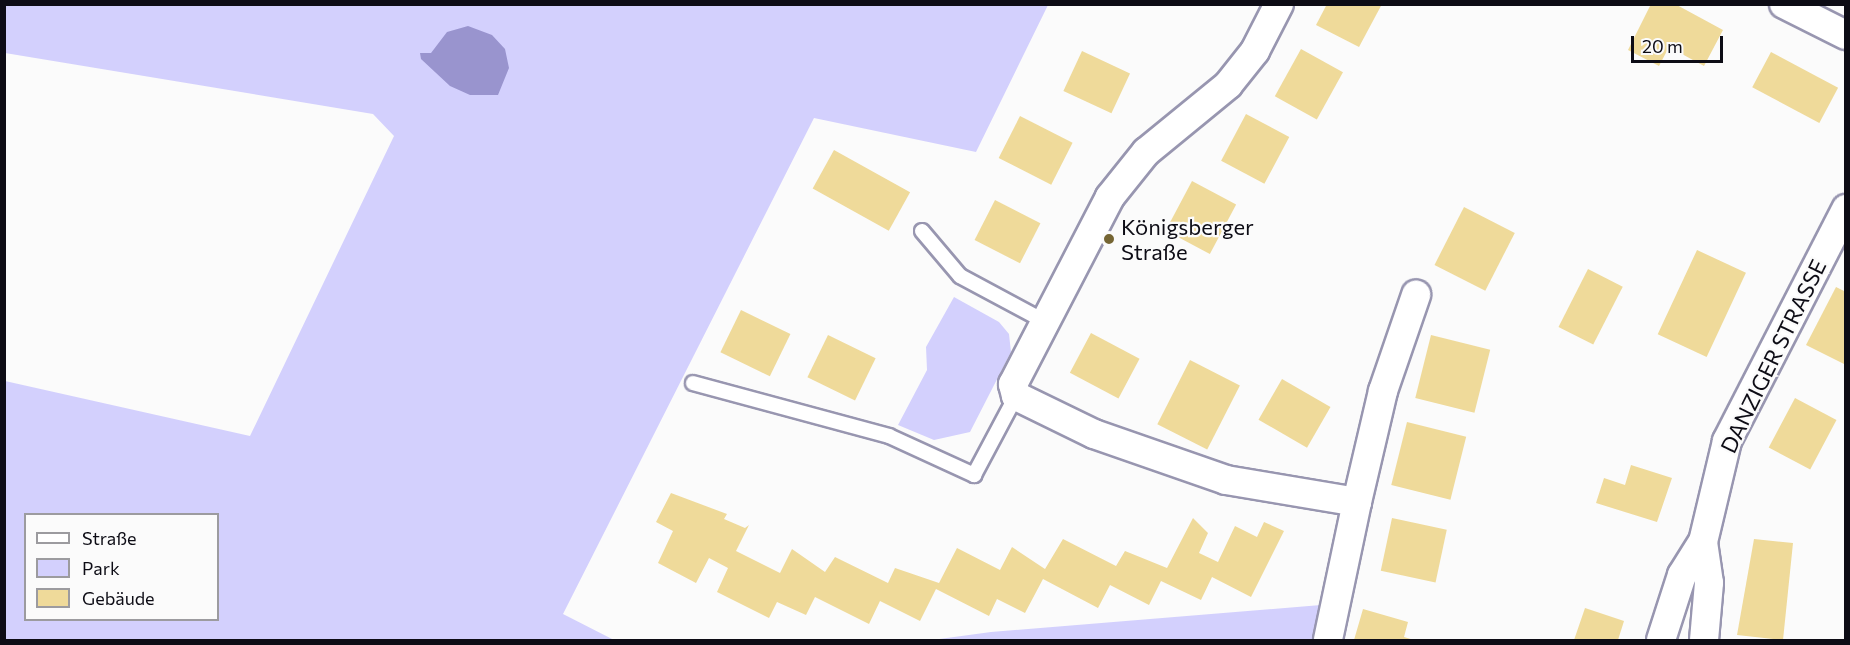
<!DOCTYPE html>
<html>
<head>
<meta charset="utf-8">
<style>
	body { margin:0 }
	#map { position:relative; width:1850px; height:645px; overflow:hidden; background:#fbfbfb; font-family:Commissioner,sans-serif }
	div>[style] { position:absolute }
	.green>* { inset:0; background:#d3d0fd }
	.water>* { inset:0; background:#9994ce }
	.building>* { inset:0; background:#efda9a; transform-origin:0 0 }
	.roads { filter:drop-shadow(2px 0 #9896b0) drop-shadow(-2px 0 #9896b0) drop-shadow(0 2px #9896b0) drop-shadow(0 -2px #9896b0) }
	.service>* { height:14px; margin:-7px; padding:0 7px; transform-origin:7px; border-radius:7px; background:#fff }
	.minor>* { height:28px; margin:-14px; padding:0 14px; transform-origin:14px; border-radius:14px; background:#fff }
	.dots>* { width:16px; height:16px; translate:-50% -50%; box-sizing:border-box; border:3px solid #fbfbfb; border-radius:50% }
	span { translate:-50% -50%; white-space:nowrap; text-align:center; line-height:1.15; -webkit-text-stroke:4.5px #fbfbfb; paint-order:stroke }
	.poi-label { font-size:22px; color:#0d0c15 }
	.left { translate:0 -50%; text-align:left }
	.street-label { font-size:22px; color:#0d0c15 }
	.frame { position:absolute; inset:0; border:6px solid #0d0c15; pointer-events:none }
	.legend { position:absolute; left:24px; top:513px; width:195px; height:108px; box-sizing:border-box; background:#fbfbfb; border:2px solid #9c9b9f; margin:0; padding:8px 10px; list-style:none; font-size:18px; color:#0d0c15 }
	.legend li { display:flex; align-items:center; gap:12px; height:30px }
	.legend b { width:30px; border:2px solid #9c9b9f }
	.scale { position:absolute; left:1631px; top:36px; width:92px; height:27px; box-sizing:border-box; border:3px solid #0d0c15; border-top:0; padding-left:8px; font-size:18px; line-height:21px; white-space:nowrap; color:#0d0c15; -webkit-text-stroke:4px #fbfbfb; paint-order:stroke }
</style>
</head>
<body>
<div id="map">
	<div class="green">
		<div style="clip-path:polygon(evenodd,4px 5px,1048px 5px,976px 152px,814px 118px,563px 614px,614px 640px,5px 640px,5px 381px,250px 436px,394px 136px,373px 114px,5px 53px,4px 5px,26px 514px,218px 514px,218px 620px,26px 620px,26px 514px)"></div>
		<div style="clip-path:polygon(954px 297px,999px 322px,1009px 334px,1011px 352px,970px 432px,934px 440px,898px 425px,927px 370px,926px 347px)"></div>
		<div style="clip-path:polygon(1321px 605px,1312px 640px,932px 640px,991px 632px)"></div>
	</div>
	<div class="water">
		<div style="clip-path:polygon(468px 26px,492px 35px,505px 49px,509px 68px,498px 95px,470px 95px,450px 86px,421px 59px,420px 53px,431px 53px,447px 32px)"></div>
	</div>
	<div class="building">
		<div style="clip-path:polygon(1327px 4px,1382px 4px,1359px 47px,1316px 25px)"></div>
		<div style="clip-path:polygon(1651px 4px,1675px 4px,1723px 30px,1704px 66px,1669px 47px,1659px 66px,1628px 50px)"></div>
		<div style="left:1301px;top:49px;width:48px;height:54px;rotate:29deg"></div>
		<div style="left:1082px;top:51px;width:53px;height:44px;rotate:25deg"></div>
		<div style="left:1771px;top:52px;width:76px;height:40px;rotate:28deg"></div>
		<div style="left:1246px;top:114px;width:49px;height:53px;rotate:28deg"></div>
		<div style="left:1020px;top:116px;width:59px;height:47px;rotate:27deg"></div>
		<div style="left:834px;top:150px;width:87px;height:44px;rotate:29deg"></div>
		<div style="left:1192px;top:181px;width:50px;height:56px;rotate:28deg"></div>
		<div style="left:995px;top:200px;width:51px;height:45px;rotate:27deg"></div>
		<div style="left:1464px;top:207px;width:57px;height:65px;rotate:27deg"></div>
		<div style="left:1697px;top:250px;width:54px;height:93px;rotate:25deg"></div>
		<div style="left:1588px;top:269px;width:39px;height:65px;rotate:27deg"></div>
		<div style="clip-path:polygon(1836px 287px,1846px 292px,1846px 365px,1806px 345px)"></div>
		<div style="left:741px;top:310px;width:55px;height:47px;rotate:26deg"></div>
		<div style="left:1091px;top:333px;width:55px;height:45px;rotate:28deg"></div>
		<div style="left:828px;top:335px;width:53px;height:47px;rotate:26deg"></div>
		<div style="left:1431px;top:335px;width:61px;height:65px;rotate:14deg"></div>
		<div style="left:1190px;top:360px;width:56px;height:72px;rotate:27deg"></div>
		<div style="left:1282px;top:379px;width:56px;height:47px;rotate:30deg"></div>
		<div style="left:1795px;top:398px;width:47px;height:56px;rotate:28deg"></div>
		<div style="left:1407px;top:422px;width:61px;height:65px;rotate:14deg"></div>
		<div style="clip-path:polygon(1631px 465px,1672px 478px,1657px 522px,1596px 503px,1604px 478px,1625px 485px)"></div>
		<div style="clip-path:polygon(671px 493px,727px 514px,724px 519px,745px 528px,749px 525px,736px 551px,780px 573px,792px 549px,825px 572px,835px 557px,888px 583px,895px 568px,939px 583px,957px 548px,1000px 570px,1012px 547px,1045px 569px,1063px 539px,1116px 566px,1125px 551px,1167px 568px,1193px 518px,1208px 533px,1199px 553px,1218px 562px,1235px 526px,1257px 537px,1264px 522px,1284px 531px,1251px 597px,1212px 577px,1201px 600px,1161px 581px,1149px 605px,1110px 585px,1098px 608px,1043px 579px,1025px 613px,997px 599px,989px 616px,936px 589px,920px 621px,880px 601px,869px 624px,815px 597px,806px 615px,777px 602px,769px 618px,717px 592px,728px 568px,709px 558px,696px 583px,658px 563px,673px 531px,656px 522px)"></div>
		<div style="left:1392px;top:518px;width:56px;height:54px;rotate:12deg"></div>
		<div style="clip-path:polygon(1754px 539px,1793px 543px,1783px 640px,1737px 635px)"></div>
		<div style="clip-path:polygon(1585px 608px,1624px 621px,1618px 640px,1574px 640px)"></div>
		<div style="clip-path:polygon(1363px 609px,1408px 622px,1404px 637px,1414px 640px,1354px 640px)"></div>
	</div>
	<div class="roads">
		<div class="service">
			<div style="left:922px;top:231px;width:59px;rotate:49.8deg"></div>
			<div style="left:960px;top:276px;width:95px;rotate:28.2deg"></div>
			<div style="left:693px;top:383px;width:203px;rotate:15.1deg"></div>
			<div style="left:889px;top:436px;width:94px;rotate:24.6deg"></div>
			<div style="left:974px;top:475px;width:89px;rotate:-62deg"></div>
		</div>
		<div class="minor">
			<div style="left:1279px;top:4px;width:53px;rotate:117.1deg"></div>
			<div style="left:1255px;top:51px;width:43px;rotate:128.5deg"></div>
			<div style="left:1228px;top:85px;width:106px;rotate:140.7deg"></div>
			<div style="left:1146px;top:152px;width:58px;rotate:128.7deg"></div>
			<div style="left:1110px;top:197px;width:211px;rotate:117.4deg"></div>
			<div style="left:1013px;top:384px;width:12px;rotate:76deg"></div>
			<div style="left:1016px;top:396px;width:87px;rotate:26deg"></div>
			<div style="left:1094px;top:434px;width:140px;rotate:19.2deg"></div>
			<div style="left:1226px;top:480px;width:133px;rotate:9.5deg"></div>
			<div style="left:1357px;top:502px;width:141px;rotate:101.9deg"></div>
			<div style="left:1784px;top:4px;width:69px;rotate:26.6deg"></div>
			<div style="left:1357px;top:502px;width:114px;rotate:-76.8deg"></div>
			<div style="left:1383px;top:391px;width:102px;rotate:-71deg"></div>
			<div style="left:1703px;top:542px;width:41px;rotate:81.7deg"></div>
			<div style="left:1709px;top:583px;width:57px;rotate:95deg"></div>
			<div style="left:1661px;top:640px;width:68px;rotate:-72.1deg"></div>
			<div style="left:1682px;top:575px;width:39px;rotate:-58deg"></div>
			<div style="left:1703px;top:542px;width:104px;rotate:-76.6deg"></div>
			<div style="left:1727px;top:441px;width:261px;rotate:-62.8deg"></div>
		</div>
	</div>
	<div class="dots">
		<div style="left:1109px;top:239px;background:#756533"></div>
	</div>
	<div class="poi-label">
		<span class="left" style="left:1121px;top:239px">Königsberger<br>Straße</span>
	</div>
	<div class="street-label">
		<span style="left:1773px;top:356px;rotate:-64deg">DANZIGER STRASSE</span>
	</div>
	<div class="frame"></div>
	<ul class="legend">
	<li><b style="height:8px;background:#fff"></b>Straße</li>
	<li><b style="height:16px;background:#d3d0fd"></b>Park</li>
	<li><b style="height:16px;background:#efda9a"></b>Gebäude</li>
	</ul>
	<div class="scale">20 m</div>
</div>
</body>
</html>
